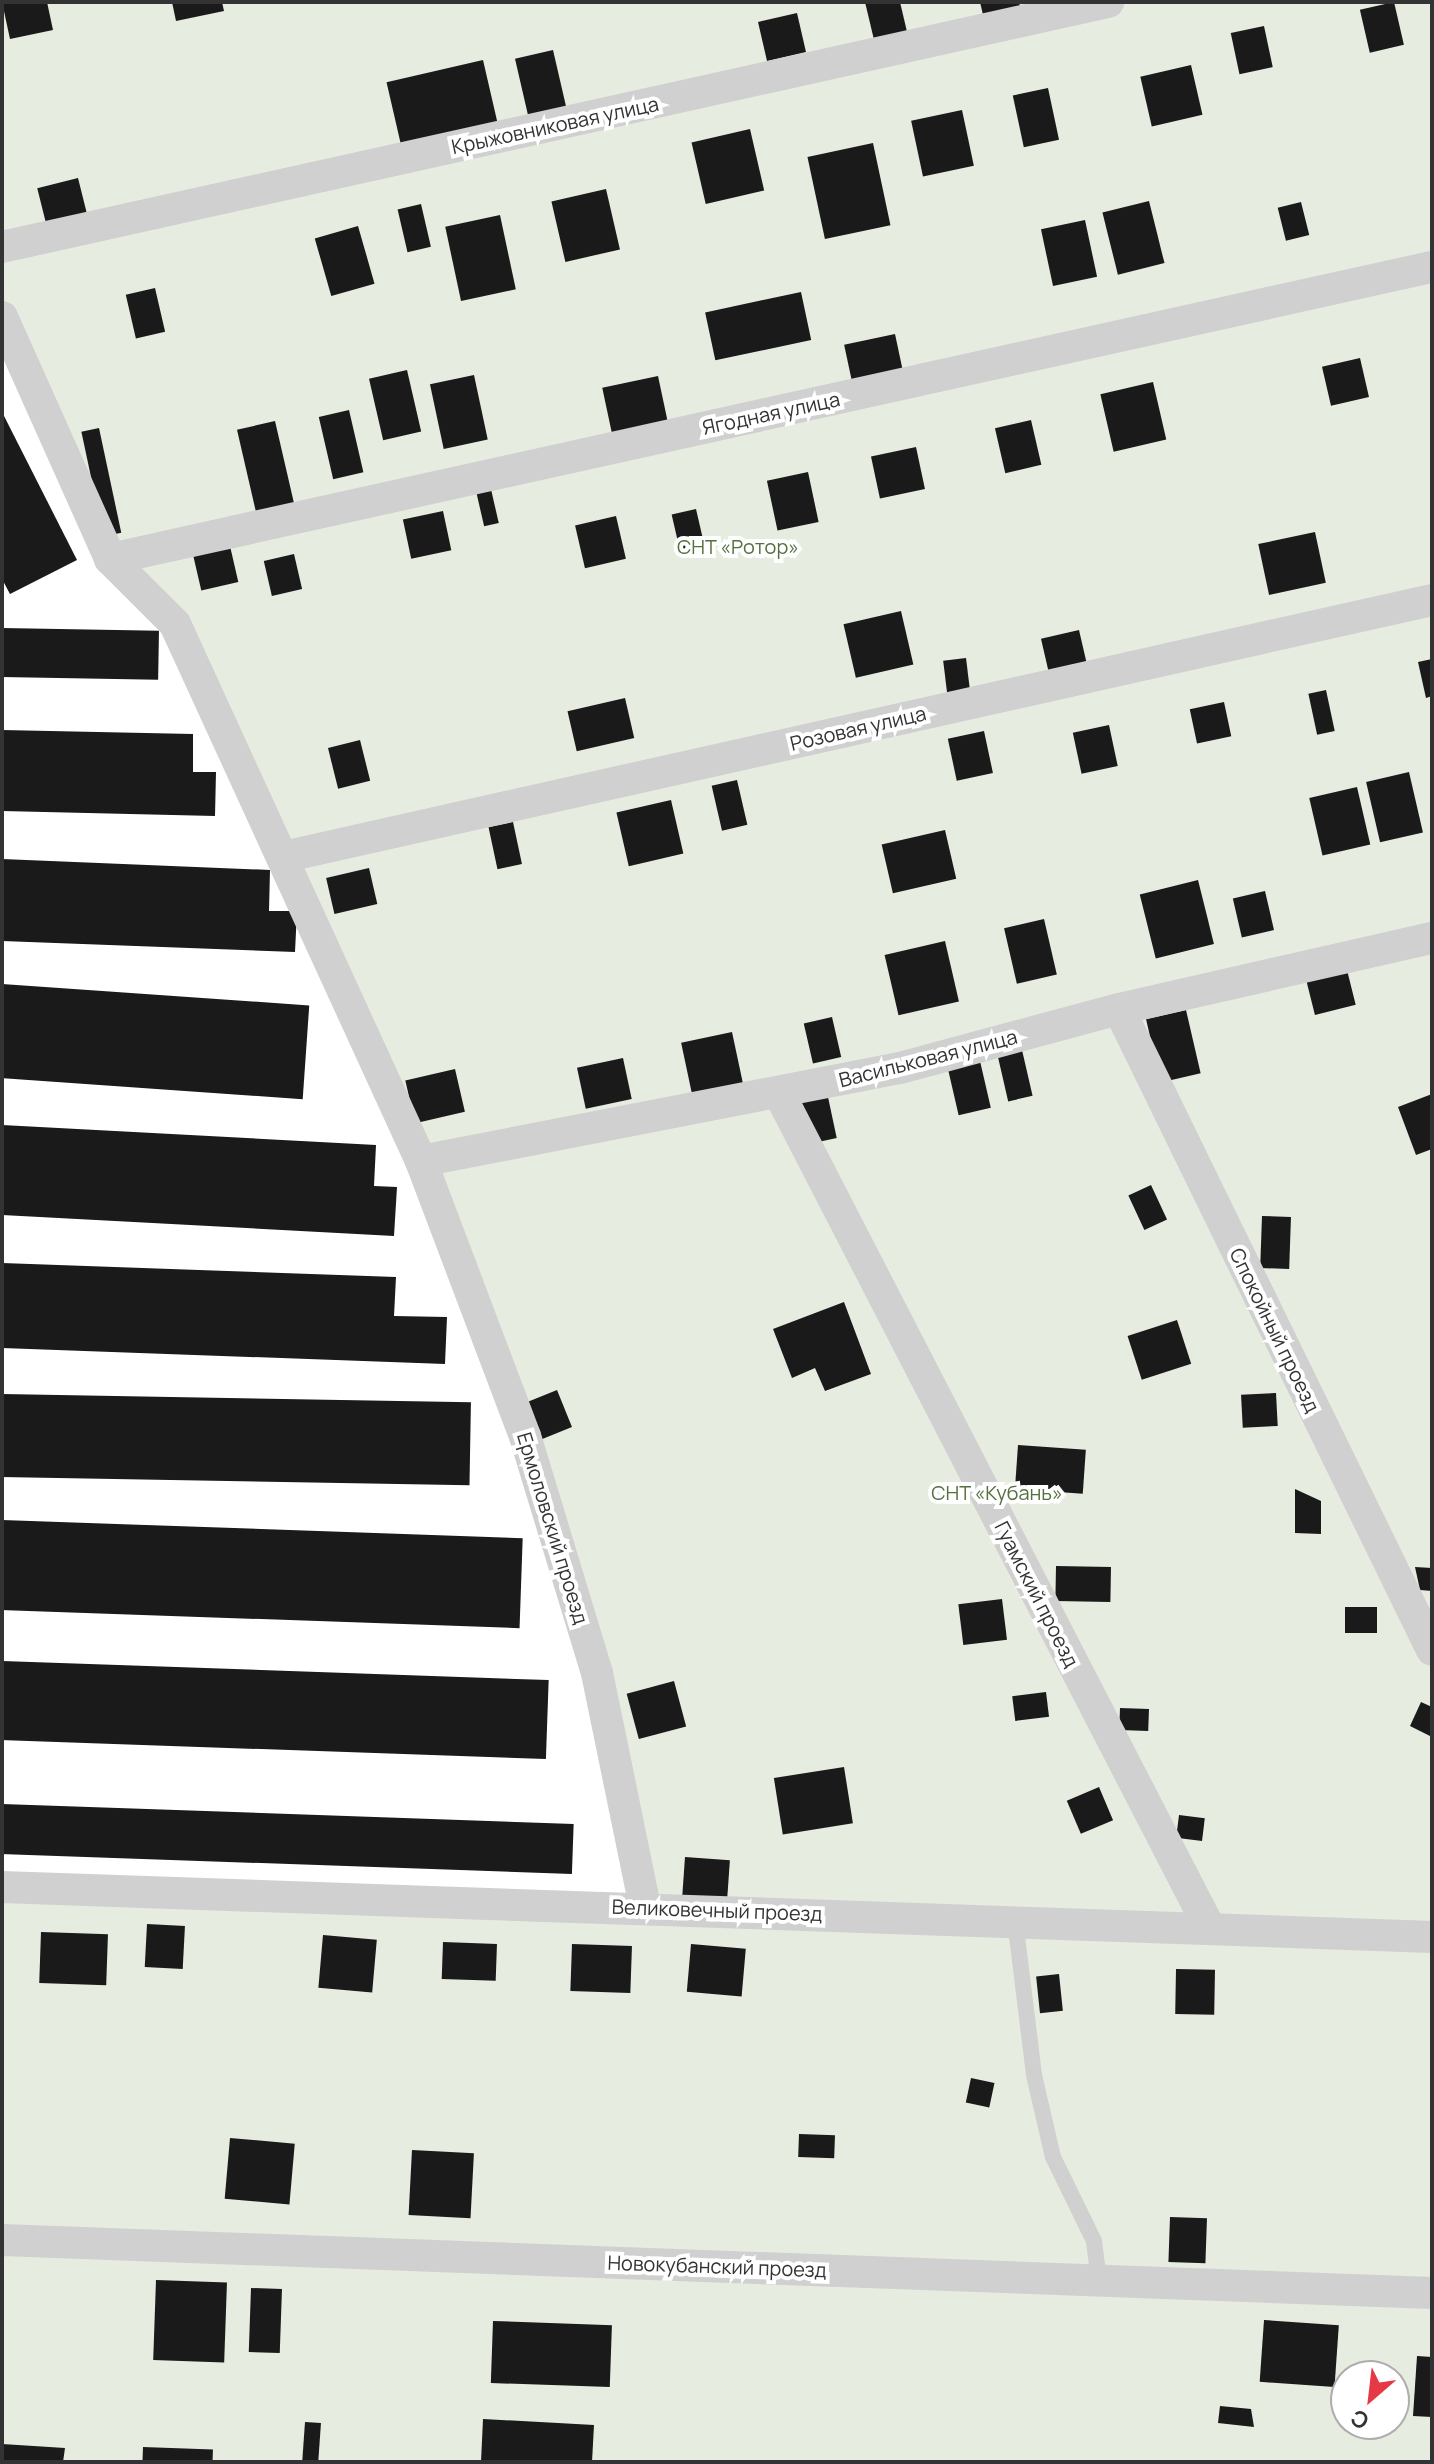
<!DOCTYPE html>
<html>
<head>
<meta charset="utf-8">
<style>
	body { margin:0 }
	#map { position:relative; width:1434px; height:2464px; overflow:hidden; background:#fff; font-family:Manrope,sans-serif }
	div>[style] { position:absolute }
	.green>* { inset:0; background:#e6ecdf }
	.building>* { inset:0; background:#1a1a1a; transform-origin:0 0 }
	.service>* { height:16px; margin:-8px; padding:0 8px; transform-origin:8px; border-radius:8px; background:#d0d0d0 }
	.minor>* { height:32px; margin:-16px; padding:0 16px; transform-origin:16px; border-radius:16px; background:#d0d0d0 }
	span { translate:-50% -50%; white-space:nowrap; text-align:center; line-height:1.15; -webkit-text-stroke:8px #fff; paint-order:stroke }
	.street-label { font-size:20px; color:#333 }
	.park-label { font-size:20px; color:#56703f }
	.frame { position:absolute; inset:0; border:4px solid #333; pointer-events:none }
	.north { position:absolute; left:1330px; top:2360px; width:80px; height:80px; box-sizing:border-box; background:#fff; border:2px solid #adadad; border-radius:50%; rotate:208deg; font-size:22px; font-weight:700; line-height:32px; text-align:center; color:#333 }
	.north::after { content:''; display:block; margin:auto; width:28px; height:36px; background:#e63946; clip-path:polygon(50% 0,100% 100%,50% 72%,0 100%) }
</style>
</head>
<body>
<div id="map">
	<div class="green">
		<div style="clip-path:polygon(evenodd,2px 2px,1432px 2px,1432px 2462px,2px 2462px,2px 1887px,644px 1907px,525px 1436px,175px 624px,110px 559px,2px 317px,2px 2px,1346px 2376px,1394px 2376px,1394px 2424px,1346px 2424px,1346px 2376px)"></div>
	</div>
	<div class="building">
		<div style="clip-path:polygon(2px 2px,47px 2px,53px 30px,10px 39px)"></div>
		<div style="clip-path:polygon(172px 2px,222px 2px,224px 11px,176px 21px)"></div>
		<div style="clip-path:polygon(865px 2px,900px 2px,908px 36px,875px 44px)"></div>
		<div style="clip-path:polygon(980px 2px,1019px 2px,1021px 11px,984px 19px)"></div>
		<div style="left:1394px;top:2px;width:44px;height:35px;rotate:77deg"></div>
		<div style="left:797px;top:13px;width:40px;height:40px;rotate:77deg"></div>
		<div style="left:1264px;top:26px;width:42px;height:34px;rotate:78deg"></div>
		<div style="left:553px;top:50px;width:66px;height:39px;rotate:77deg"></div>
		<div style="left:483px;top:60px;width:67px;height:99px;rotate:77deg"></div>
		<div style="left:1191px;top:65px;width:51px;height:52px;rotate:77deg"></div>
		<div style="left:1048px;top:88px;width:53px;height:36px;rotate:78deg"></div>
		<div style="left:962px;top:110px;width:57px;height:52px;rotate:78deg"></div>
		<div style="left:750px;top:129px;width:63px;height:60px;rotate:77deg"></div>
		<div style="left:873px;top:143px;width:84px;height:67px;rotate:78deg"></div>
		<div style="left:78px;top:178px;width:41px;height:42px;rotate:76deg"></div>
		<div style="left:606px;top:189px;width:62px;height:56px;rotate:77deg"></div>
		<div style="left:1149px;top:201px;width:64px;height:48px;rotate:76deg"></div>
		<div style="left:1301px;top:202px;width:34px;height:24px;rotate:76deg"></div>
		<div style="left:421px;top:204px;width:44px;height:24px;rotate:77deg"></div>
		<div style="left:500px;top:215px;width:76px;height:56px;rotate:78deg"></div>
		<div style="left:1085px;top:220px;width:58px;height:45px;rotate:78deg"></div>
		<div style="left:358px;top:226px;width:60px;height:45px;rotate:74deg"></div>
		<div style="left:155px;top:288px;width:45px;height:30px;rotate:77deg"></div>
		<div style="left:801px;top:292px;width:49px;height:98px;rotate:78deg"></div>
		<div style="left:895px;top:334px;width:43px;height:52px;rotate:78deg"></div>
		<div style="left:1360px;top:358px;width:40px;height:39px;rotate:77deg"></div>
		<div style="left:407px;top:370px;width:63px;height:39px;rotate:77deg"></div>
		<div style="left:474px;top:375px;width:66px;height:45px;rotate:78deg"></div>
		<div style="left:658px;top:376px;width:47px;height:57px;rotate:78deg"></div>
		<div style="left:1153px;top:382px;width:59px;height:54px;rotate:77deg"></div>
		<div style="left:349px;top:410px;width:64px;height:31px;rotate:77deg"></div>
		<div style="clip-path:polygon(2px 412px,77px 560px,10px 594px,2px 579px)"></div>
		<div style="left:1031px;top:420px;width:46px;height:37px;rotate:77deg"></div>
		<div style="left:275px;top:421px;width:86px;height:39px;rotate:77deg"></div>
		<div style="left:99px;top:428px;width:107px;height:18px;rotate:78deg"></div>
		<div style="left:916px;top:447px;width:43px;height:46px;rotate:78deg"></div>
		<div style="left:808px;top:472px;width:51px;height:42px;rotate:78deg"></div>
		<div style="left:490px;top:485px;width:39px;height:15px;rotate:77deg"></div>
		<div style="left:696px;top:509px;width:36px;height:25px;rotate:77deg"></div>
		<div style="left:443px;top:511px;width:40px;height:41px;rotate:78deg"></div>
		<div style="left:616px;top:516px;width:44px;height:42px;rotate:77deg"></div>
		<div style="left:1315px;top:532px;width:52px;height:58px;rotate:78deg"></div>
		<div style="left:230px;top:546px;width:37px;height:38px;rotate:77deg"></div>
		<div style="left:294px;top:554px;width:36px;height:31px;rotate:77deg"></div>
		<div style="left:901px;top:611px;width:55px;height:59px;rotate:77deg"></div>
		<div style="left:2px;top:628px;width:157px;height:49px;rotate:1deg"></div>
		<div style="left:1079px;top:630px;width:36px;height:39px;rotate:77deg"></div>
		<div style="left:966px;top:658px;width:32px;height:23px;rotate:83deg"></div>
		<div style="clip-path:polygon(1432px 659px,1432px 696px,1426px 698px,1418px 662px)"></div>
		<div style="left:1326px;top:690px;width:42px;height:18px;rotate:78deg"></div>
		<div style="left:625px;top:698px;width:41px;height:59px;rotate:77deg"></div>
		<div style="left:1224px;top:702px;width:35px;height:35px;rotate:78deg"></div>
		<div style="left:1109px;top:725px;width:42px;height:37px;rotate:78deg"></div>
		<div style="clip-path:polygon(2px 730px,193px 734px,193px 772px,216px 772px,215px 816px,2px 811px)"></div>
		<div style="left:984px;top:731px;width:43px;height:37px;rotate:78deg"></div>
		<div style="left:360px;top:740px;width:42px;height:33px;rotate:76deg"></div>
		<div style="left:1409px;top:772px;width:62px;height:44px;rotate:77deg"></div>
		<div style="left:737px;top:780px;width:46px;height:26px;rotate:77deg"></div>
		<div style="left:1357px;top:787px;width:59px;height:49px;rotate:77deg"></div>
		<div style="left:671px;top:800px;width:55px;height:56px;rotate:77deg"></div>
		<div style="left:513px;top:822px;width:43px;height:25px;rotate:78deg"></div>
		<div style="left:945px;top:830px;width:50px;height:65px;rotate:77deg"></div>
		<div style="clip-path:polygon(2px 859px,270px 870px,269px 911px,297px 911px,295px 952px,2px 941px)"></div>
		<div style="left:369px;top:868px;width:37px;height:44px;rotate:77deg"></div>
		<div style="left:1198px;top:880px;width:66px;height:60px;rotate:76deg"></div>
		<div style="left:1265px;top:891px;width:40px;height:33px;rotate:77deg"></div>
		<div style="left:1044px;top:919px;width:57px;height:41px;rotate:77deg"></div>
		<div style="left:945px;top:941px;width:62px;height:62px;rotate:77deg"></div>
		<div style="left:1346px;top:966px;width:40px;height:42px;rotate:76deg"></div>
		<div style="left:2px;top:984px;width:308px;height:94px;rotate:4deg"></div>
		<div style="left:1186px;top:1010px;width:65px;height:41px;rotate:77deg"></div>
		<div style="left:832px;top:1017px;width:41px;height:29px;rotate:77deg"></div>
		<div style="left:732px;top:1032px;width:54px;height:52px;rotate:78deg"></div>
		<div style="left:1022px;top:1050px;width:47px;height:25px;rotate:77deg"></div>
		<div style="left:623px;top:1058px;width:42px;height:47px;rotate:78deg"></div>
		<div style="left:980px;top:1061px;width:48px;height:33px;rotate:77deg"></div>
		<div style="left:455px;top:1069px;width:44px;height:51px;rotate:77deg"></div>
		<div style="clip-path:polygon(1432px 1094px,1432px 1149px,1416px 1155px,1398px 1107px)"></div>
		<div style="left:828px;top:1097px;width:42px;height:33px;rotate:78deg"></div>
		<div style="clip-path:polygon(2px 1125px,376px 1145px,374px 1186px,397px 1187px,394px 1236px,2px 1215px)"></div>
		<div style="left:1151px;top:1185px;width:38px;height:25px;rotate:65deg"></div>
		<div style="left:1262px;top:1216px;width:29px;height:52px;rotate:2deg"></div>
		<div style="clip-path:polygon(2px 1263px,396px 1277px,394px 1316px,447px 1317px,445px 1364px,2px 1348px)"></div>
		<div style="clip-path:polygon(844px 1302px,871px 1374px,825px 1391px,815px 1368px,792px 1378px,773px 1329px)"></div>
		<div style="left:1177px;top:1320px;width:46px;height:52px;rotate:72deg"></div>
		<div style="left:557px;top:1390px;width:40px;height:36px;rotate:68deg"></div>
		<div style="left:1276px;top:1393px;width:33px;height:35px;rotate:87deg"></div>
		<div style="left:2px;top:1394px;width:469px;height:83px;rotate:1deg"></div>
		<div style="left:1018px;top:1445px;width:68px;height:44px;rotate:4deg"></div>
		<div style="clip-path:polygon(1295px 1489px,1321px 1501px,1321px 1534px,1295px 1533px)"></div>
		<div style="left:2px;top:1520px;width:521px;height:90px;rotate:2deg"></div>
		<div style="left:1056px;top:1566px;width:55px;height:35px;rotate:1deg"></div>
		<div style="clip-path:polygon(1415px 1567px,1432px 1568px,1432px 1591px,1420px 1590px)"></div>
		<div style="left:1002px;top:1599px;width:41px;height:44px;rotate:83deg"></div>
		<div style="left:1345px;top:1607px;width:32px;height:26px"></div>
		<div style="left:2px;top:1661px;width:547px;height:79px;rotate:2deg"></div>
		<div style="left:674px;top:1681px;width:47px;height:49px;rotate:75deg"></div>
		<div style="left:1046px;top:1692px;width:25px;height:34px;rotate:83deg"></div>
		<div style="clip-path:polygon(1421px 1702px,1432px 1707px,1432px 1737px,1410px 1726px)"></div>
		<div style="left:1120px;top:1708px;width:29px;height:22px;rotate:2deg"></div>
		<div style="left:844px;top:1767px;width:57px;height:71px;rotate:81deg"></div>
		<div style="left:1099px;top:1787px;width:36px;height:35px;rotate:67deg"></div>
		<div style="left:2px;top:1804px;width:572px;height:50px;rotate:2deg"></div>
		<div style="left:1179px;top:1815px;width:26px;height:23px;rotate:7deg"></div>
		<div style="left:685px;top:1857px;width:45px;height:39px;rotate:4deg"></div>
		<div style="left:147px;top:1924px;width:38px;height:43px;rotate:3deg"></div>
		<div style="left:41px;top:1932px;width:67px;height:51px;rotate:2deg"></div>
		<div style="left:323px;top:1935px;width:54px;height:53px;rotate:5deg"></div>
		<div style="left:443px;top:1942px;width:54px;height:37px;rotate:2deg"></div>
		<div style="left:572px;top:1944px;width:60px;height:47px;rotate:2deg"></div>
		<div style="left:691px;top:1944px;width:55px;height:48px;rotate:5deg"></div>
		<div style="left:1176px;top:1969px;width:39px;height:45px;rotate:1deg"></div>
		<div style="left:1059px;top:1974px;width:37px;height:23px;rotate:84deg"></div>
		<div style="left:971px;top:2078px;width:24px;height:25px;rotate:12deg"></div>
		<div style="left:799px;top:2134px;width:36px;height:23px;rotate:2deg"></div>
		<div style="left:230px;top:2138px;width:65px;height:61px;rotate:5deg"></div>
		<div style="left:412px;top:2150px;width:62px;height:65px;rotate:3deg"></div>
		<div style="left:1170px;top:2217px;width:37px;height:45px;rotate:2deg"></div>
		<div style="left:156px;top:2280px;width:71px;height:80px;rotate:2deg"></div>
		<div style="left:251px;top:2288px;width:31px;height:64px;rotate:2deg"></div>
		<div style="left:1264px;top:2320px;width:75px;height:62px;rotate:4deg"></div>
		<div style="left:493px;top:2321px;width:119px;height:62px;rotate:2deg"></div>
		<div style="clip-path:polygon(1417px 2356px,1432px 2357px,1432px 2417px,1413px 2416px)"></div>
		<div style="clip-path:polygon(1220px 2406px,1251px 2409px,1254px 2427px,1218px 2423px)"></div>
		<div style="clip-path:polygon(483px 2419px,594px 2425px,592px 2462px,481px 2462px)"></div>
		<div style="left:305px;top:2422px;width:16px;height:39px;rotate:4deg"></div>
		<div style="clip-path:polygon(2px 2444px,65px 2448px,63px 2462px,2px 2462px)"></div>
		<div style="left:143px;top:2447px;width:70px;height:15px;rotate:2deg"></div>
	</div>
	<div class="service">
		<div style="left:1015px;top:1920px;width:156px;rotate:83deg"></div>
		<div style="left:1034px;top:2075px;width:84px;rotate:77deg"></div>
		<div style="left:1053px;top:2157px;width:93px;rotate:64deg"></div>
		<div style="left:1094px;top:2241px;width:40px;rotate:82.9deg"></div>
	</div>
	<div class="minor">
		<div style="left:2px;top:247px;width:1133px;rotate:-12.49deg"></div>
		<div style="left:2px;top:317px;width:265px;rotate:65.9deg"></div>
		<div style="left:110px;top:559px;width:92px;rotate:45deg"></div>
		<div style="left:175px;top:624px;width:591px;rotate:65.39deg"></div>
		<div style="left:421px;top:1161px;width:294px;rotate:69.3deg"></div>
		<div style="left:525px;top:1436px;width:248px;rotate:73.1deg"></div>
		<div style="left:597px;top:1673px;width:239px;rotate:78.4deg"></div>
		<div style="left:110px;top:559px;width:1354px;rotate:-12.46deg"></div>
		<div style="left:283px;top:857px;width:1177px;rotate:-12.61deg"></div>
		<div style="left:1119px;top:1009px;width:713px;rotate:63.97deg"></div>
		<div style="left:779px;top:1093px;width:936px;rotate:62.72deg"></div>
		<div style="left:421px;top:1161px;width:488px;rotate:-11deg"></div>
		<div style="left:900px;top:1068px;width:227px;rotate:-15.1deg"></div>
		<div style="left:1119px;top:1009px;width:321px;rotate:-12.8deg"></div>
		<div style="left:2px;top:1887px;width:1431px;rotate:2deg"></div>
		<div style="left:2px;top:2240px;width:1431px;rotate:2.12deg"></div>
	</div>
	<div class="street-label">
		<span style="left:555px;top:125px;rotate:-12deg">Крыжовниковая улица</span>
		<span style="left:771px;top:413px;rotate:-12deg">Ягодная улица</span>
		<span style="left:858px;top:728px;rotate:-13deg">Розовая улица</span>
		<span style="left:928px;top:1058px;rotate:-14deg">Васильковая улица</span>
		<span style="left:1275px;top:1330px;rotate:64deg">Спокойный проезд</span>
		<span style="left:553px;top:1528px;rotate:73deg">Ермоловский проезд</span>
		<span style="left:1037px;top:1594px;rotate:63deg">Гуамский проезд</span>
		<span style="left:717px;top:1910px;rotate:2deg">Великовечный проезд</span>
		<span style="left:717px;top:2266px;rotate:2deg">Новокубанский проезд</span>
	</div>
	<div class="park-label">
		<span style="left:738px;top:546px">СНТ «Ротор»</span>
		<span style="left:997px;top:1492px">СНТ «Кубань»</span>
	</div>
	<div class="frame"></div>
	<div class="north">С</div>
</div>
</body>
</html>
